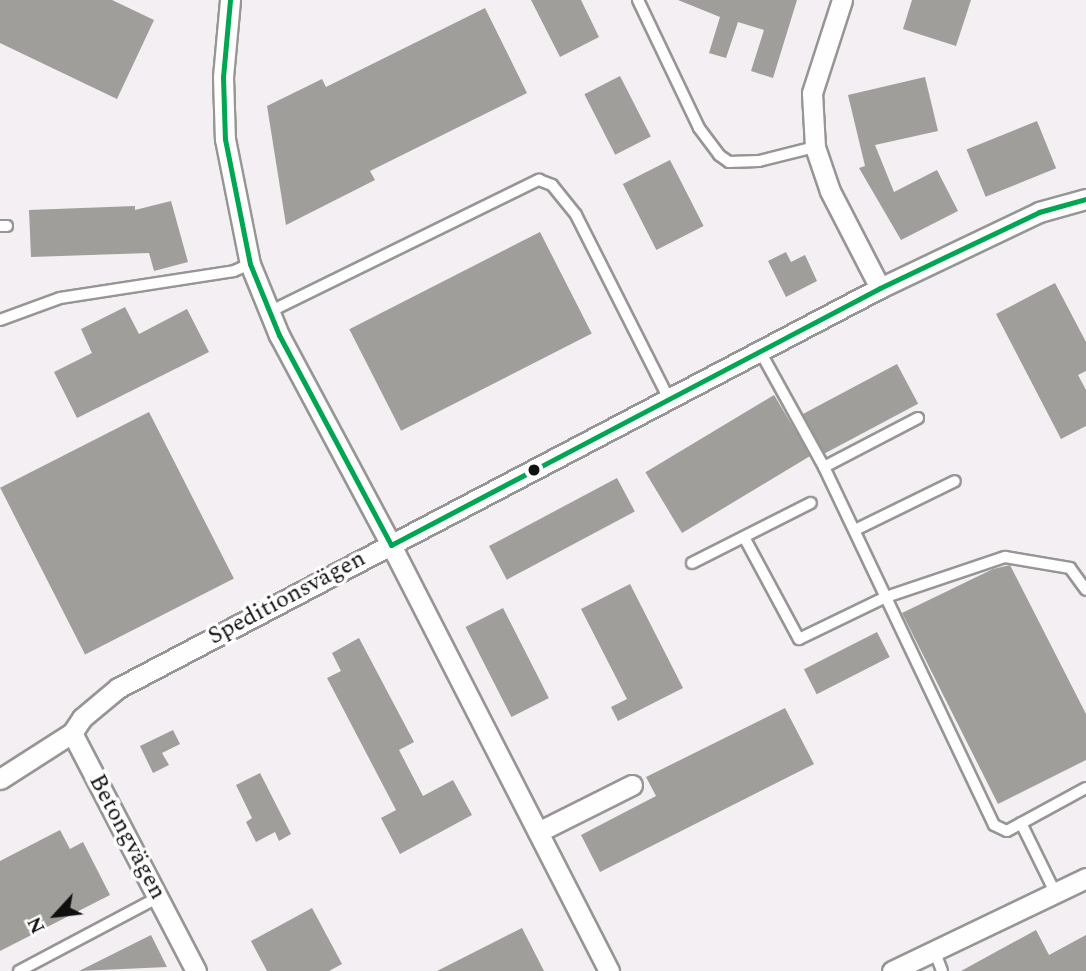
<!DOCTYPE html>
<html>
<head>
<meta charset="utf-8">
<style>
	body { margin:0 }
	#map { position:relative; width:1086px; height:971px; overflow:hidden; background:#fbfbf6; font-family:Spectral,serif }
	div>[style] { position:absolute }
	.industrial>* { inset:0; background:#f3eff2; transform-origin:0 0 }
	.building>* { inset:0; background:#9f9e9b; transform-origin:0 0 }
	.roads { filter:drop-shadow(2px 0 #969694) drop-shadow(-2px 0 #969694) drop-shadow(0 2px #969694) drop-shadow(0 -2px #969694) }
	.service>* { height:10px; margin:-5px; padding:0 5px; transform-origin:5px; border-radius:5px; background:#fefefe }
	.minor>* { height:19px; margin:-9.5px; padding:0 9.5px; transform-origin:9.5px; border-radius:9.5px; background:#fefefe }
	.bus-1>* { height:5px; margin:-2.5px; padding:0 2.5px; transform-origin:2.5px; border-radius:2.5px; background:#00a651 }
	.dots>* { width:19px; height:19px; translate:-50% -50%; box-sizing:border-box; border:4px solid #fff; border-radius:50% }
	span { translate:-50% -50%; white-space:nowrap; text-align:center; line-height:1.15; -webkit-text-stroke:7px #fff; paint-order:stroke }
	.street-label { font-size:24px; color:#101010 }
	.north { position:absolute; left:21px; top:880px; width:70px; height:70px; -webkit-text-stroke:5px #fff; paint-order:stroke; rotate:243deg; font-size:19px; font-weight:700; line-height:28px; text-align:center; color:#101010 }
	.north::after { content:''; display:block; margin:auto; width:24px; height:32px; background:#101010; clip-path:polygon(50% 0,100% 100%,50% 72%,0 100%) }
</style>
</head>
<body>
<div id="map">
	<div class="industrial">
		<div style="left:0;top:0;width:1086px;height:971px"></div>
	</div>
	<div class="building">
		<div style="clip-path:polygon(0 0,112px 0,154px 20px,117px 99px,0 43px)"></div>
		<div style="clip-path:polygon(531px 0,581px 0,599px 37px,560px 57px)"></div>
		<div style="clip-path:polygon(678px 0,797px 0,773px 78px,751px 71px,764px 30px,738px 22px,726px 58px,709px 53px,720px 17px)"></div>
		<div style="clip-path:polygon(912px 0,971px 0,956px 46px,903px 29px)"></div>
		<div style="clip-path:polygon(485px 8px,527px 93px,370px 171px,375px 180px,286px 225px,267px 106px,322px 79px,326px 87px)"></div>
		<div style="left:620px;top:76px;width:68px;height:40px;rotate:63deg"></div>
		<div style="clip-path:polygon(925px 77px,938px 131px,875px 145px,894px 192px,937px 170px,958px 211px,901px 240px,859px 168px,865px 166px,848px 95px)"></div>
		<div style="left:1037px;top:121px;width:51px;height:76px;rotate:68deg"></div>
		<div style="left:670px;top:160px;width:74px;height:53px;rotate:63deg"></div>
		<div style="clip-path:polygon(171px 201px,188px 262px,154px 271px,149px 253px,31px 257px,29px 210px,135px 206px,135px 210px)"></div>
		<div style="left:540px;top:232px;width:114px;height:214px;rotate:63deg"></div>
		<div style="clip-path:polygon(786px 252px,791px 262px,805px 255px,817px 281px,786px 297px,768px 261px)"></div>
		<div style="clip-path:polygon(1055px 283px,1086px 342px,1086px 371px,1078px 375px,1086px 390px,1086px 426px,1061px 439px,996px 314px)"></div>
		<div style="clip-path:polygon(125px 307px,139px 334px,187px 309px,209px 352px,77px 418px,54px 372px,92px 353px,81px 329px)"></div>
		<div style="left:897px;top:364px;width:45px;height:107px;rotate:62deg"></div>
		<div style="left:774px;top:395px;width:71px;height:150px;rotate:59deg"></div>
		<div style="left:149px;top:412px;width:187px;height:167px;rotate:63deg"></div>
		<div style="left:617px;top:478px;width:38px;height:145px;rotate:62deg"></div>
		<div style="clip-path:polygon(1010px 565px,1086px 714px,1086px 760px,998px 804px,902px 613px,993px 569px)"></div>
		<div style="clip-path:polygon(630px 584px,683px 688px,618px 721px,611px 707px,627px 699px,581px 609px)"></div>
		<div style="left:503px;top:608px;width:101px;height:42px;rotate:63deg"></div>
		<div style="left:877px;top:632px;width:28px;height:82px;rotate:63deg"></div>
		<div style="clip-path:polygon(359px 638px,414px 742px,399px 750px,423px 796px,453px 780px,472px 815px,400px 854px,381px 818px,396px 810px,327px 678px,341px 671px,332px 653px)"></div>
		<div style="clip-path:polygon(785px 708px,814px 764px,600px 872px,581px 835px,656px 796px,646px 777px)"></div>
		<div style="clip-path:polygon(173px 730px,180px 744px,162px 753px,169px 765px,153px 773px,140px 746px)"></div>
		<div style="clip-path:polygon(260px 773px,291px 834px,279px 841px,275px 832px,256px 842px,246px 822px,252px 818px,236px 785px)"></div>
		<div style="clip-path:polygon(60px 830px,70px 849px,83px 842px,110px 895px,0 951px,0 861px)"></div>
		<div style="clip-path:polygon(312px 908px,342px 964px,329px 971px,267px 971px,251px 941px)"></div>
		<div style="clip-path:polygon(522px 928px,544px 971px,437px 971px)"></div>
		<div style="clip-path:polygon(1036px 930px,1049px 955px,1086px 935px,1086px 971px,961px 971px)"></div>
		<div style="clip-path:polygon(151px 935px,167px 967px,79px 971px)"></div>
	</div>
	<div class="roads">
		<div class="service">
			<div style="left:638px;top:0;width:142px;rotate:64.5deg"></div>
			<div style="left:699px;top:128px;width:34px;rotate:53deg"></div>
			<div style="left:719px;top:155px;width:12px;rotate:35deg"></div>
			<div style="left:729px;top:162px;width:30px;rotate:-2deg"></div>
			<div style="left:759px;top:161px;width:58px;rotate:-14deg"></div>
			<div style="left:0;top:226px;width:7px"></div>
			<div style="left:269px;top:312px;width:301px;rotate:-26.1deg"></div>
			<div style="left:539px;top:180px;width:14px;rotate:21deg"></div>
			<div style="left:552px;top:185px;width:38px;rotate:51deg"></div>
			<div style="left:576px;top:215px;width:206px;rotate:63.2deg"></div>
			<div style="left:0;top:320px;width:64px;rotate:-20.1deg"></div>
			<div style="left:60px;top:298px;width:176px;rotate:-8.8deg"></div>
			<div style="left:234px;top:271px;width:17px;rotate:-24deg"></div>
			<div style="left:761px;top:353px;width:130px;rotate:61.1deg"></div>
			<div style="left:824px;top:467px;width:396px;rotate:64.6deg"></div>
			<div style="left:994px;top:825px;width:14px;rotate:25deg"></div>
			<div style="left:1007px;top:831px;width:90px;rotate:-28.6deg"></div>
			<div style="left:824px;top:467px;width:106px;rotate:-27.5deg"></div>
			<div style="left:855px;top:530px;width:111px;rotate:-26.1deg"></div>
			<div style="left:744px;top:537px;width:116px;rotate:61.7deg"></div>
			<div style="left:799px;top:639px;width:97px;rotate:-25.8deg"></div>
			<div style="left:886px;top:597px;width:126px;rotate:-18.6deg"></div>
			<div style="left:1005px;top:557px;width:66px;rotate:9.6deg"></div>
			<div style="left:1070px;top:568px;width:27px;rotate:54deg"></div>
			<div style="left:692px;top:563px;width:133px;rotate:-26.8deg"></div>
			<div style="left:1021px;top:823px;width:77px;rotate:63.8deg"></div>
			<div style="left:934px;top:950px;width:22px;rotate:69deg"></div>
			<div style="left:19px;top:971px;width:158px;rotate:-27.9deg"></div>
		</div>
		<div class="minor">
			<div style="left:230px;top:0;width:77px;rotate:95.2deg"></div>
			<div style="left:223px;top:77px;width:62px;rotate:88.2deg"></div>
			<div style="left:225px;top:139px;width:127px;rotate:78.7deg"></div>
			<div style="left:250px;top:264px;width:77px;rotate:67.8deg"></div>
			<div style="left:279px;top:335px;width:238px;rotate:61.9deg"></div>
			<div style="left:391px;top:545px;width:479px;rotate:62.9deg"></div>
			<div style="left:842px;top:0;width:98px;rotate:107.9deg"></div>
			<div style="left:812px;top:93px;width:54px;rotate:86.8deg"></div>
			<div style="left:815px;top:147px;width:46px;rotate:71.2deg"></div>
			<div style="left:830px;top:191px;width:109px;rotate:62.7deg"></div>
			<div style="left:0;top:779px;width:85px;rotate:-32.6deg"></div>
			<div style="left:538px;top:832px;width:105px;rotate:-26.6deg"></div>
			<div style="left:196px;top:971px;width:268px;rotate:-117.5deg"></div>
			<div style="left:72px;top:733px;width:18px;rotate:-56deg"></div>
			<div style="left:82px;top:718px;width:47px;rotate:-39.8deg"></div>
			<div style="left:118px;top:688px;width:861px;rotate:-27.7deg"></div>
			<div style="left:880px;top:288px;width:176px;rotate:-25.5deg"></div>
			<div style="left:1039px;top:212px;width:49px;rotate:-15.5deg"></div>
			<div style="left:892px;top:971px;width:215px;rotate:-25.6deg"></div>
		</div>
	</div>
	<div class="bus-1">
		<div style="left:230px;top:0;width:77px;rotate:95.2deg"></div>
		<div style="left:223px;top:77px;width:62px;rotate:88.2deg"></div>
		<div style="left:225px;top:139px;width:127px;rotate:78.7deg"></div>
		<div style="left:250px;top:264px;width:77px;rotate:67.8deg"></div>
		<div style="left:279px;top:335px;width:238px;rotate:61.9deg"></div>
		<div style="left:391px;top:545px;width:552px;rotate:-27.72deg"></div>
		<div style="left:880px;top:288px;width:176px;rotate:-25.5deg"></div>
		<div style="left:1039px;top:212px;width:49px;rotate:-15.5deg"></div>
	</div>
	<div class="dots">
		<div style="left:534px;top:470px;background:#101010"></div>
	</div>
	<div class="street-label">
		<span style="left:287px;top:598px;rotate:-28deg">Speditionsvägen</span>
		<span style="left:127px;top:837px;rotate:62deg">Betongvägen</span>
	</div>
	<div class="north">N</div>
</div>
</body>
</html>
